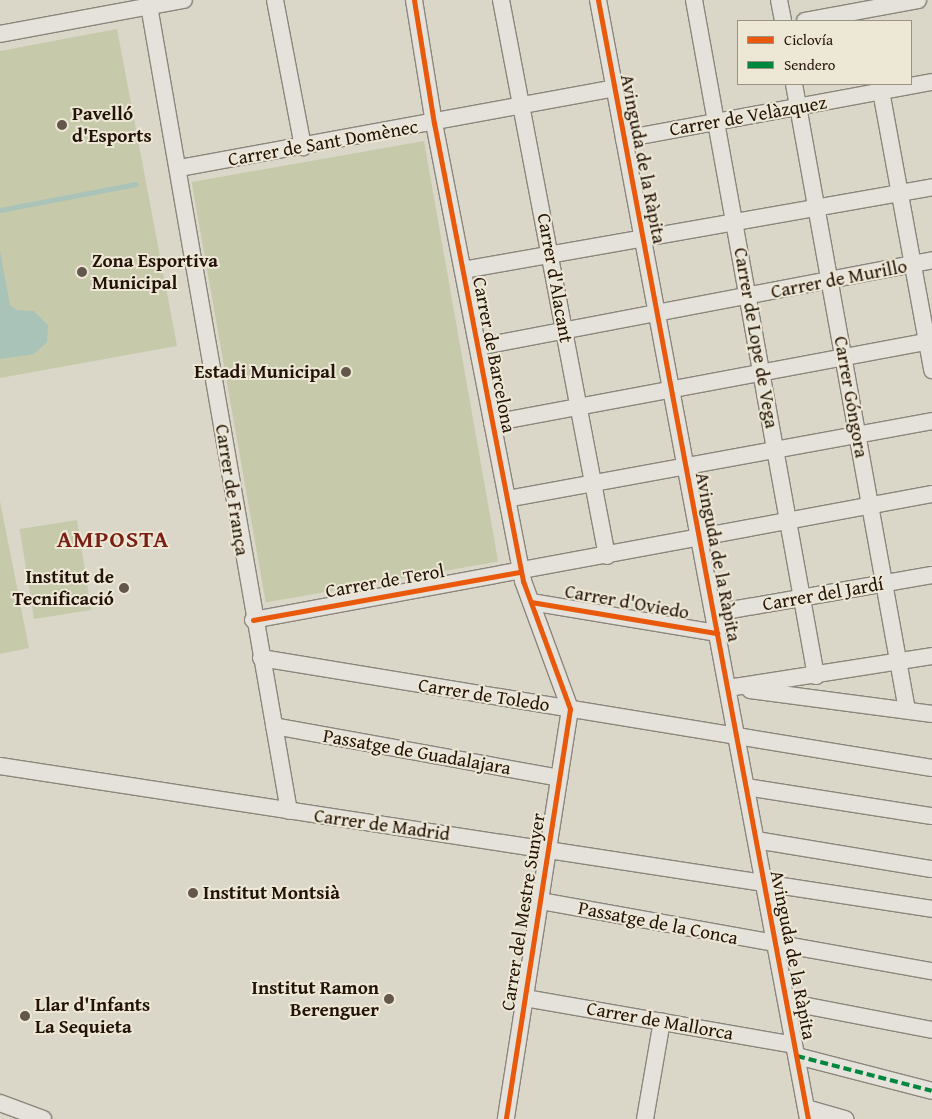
<!DOCTYPE html>
<html>
<head>
<meta charset="utf-8">
<style>
	body { margin:0 }
	#map { position:relative; width:932px; height:1119px; overflow:hidden; background:#dbd7c8; font-family:"Gentium Book Plus",serif }
	div>[style] { position:absolute }
	.green>* { inset:0; background:#c6caaa; transform-origin:0 0 }
	.water>* { inset:0; background:#aac3b9 }
	.stream>* { height:4.5px; margin:-2.25px; padding:0 2.25px; transform-origin:2.25px; border-radius:2.25px; background:#aac3b9 }
	.roads { filter:drop-shadow(1px 0 #8b867d) drop-shadow(-1px 0 #8b867d) drop-shadow(0 1px #8b867d) drop-shadow(0 -1px #8b867d) }
	.minor>* { height:16px; margin:-8px; padding:0 8px; transform-origin:8px; border-radius:8px; background:#e4e2da }
	.quiet>* { height:4px; margin-top:-2px; transform-origin:0; background:repeating-linear-gradient(90deg,#00873e 0 8px,transparent 0 12px) }
	.cycleway>* { height:5px; margin:-2.5px; padding:0 2.5px; transform-origin:2.5px; border-radius:2.5px; background:#e8590c }
	.dots>* { width:14px; height:14px; translate:-50% -50%; box-sizing:border-box; border:2px solid #ede8d6; border-radius:50% }
	span { translate:-50% -50%; white-space:nowrap; text-align:center; line-height:1.15; -webkit-text-stroke:4px #ede8d6; paint-order:stroke }
	.poi-label { font-size:19px; color:#231207; font-weight:700 }
	.left { translate:0 -50%; text-align:left }
	.right { translate:-100% -50%; text-align:right }
	.street-label { font-size:19px; color:#231207 }
	.district-label { font-size:24px; color:#7a1f14; font-weight:700; letter-spacing:1px }
	.legend { position:absolute; left:737px; top:20px; width:175px; height:65px; box-sizing:border-box; background:#ede8d6; border:1px solid #9c9283; margin:0; padding:6px 9px; list-style:none; font-size:15px; color:#231207 }
	.legend li { display:flex; align-items:center; gap:10px; height:25px }
	.legend b { width:25px; border:1px solid #9c9283 }
</style>
</head>
<body>
<div id="map">
	<div class="green">
		<div style="clip-path:polygon(117px 29px,177px 346px,0 378px,0 51px)"></div>
		<div style="left:424px;top:141px;width:427px;height:236px;rotate:80deg"></div>
		<div style="clip-path:polygon(0 501px,29px 648px,0 654px)"></div>
		<div style="left:77px;top:520px;width:91px;height:58px;rotate:81deg"></div>
	</div>
	<div class="water">
		<div style="clip-path:polygon(0 251px,10px 305px,17px 310px,34px 311px,48px 325px,47px 342px,34px 354px,0 359px)"></div>
	</div>
	<div class="stream">
		<div style="left:0;top:210px;width:138px;rotate:-10.8deg"></div>
	</div>
	<div class="roads">
		<div class="minor">
			<div style="left:148px;top:0;width:823px;rotate:80.14deg"></div>
			<div style="left:275px;top:0;width:150px;rotate:79.2deg"></div>
			<div style="left:414px;top:0;width:125px;rotate:80.8deg"></div>
			<div style="left:434px;top:123px;width:467px;rotate:79deg"></div>
			<div style="left:523px;top:581px;width:136px;rotate:69.8deg"></div>
			<div style="left:570px;top:709px;width:415px;rotate:98.9deg"></div>
			<div style="left:501px;top:0;width:566px;rotate:79.21deg"></div>
			<div style="left:598px;top:0;width:1139px;rotate:79.37deg"></div>
			<div style="left:694px;top:0;width:687px;rotate:79.77deg"></div>
			<div style="left:779px;top:0;width:21px;rotate:79deg"></div>
			<div style="left:805px;top:21px;width:115px;rotate:-10.5deg"></div>
			<div style="left:0;top:34px;width:187px;rotate:-10.5deg"></div>
			<div style="left:794px;top:84px;width:636px;rotate:79.77deg"></div>
			<div style="left:881px;top:91px;width:284px;rotate:79.6deg"></div>
			<div style="left:624px;top:139px;width:313px;rotate:-10.5deg"></div>
			<div style="left:180px;top:168px;width:441px;rotate:-10.4deg"></div>
			<div style="left:463px;top:270px;width:476px;rotate:-10deg"></div>
			<div style="left:478px;top:347px;width:462px;rotate:-10.8deg"></div>
			<div style="left:492px;top:423px;width:448px;rotate:-10.6deg"></div>
			<div style="left:507px;top:499px;width:432px;rotate:-10.4deg"></div>
			<div style="left:531px;top:602px;width:189px;rotate:9.5deg"></div>
			<div style="left:714px;top:613px;width:221px;rotate:-9.9deg"></div>
			<div style="left:253px;top:620px;width:691px;rotate:-10.51deg"></div>
			<div style="left:261px;top:658px;width:680px;rotate:9.31deg"></div>
			<div style="left:728px;top:688px;width:206px;rotate:-8.9deg"></div>
			<div style="left:750px;top:690px;width:184px;rotate:7.5deg"></div>
			<div style="left:274px;top:726px;width:290px;rotate:10.3deg"></div>
			<div style="left:0;top:766px;width:943px;rotate:8.72deg"></div>
			<div style="left:746px;top:787px;width:188px;rotate:8.9deg"></div>
			<div style="left:756px;top:840px;width:178px;rotate:9.4deg"></div>
			<div style="left:541px;top:901px;width:397px;rotate:10.2deg"></div>
			<div style="left:525px;top:998px;width:273px;rotate:9.9deg"></div>
			<div style="left:787px;top:1002px;width:148px;rotate:10.9deg"></div>
			<div style="left:797px;top:1056px;width:139px;rotate:14.5deg"></div>
			<div style="left:0;top:1103px;width:46px;rotate:20.4deg"></div>
			<div style="left:806px;top:1108px;width:41px;rotate:15.8deg"></div>
			<div style="left:645px;top:1119px;width:99px;rotate:-80.2deg"></div>
		</div>
	</div>
	<div class="quiet">
		<div style="left:797px;top:1056px;width:139px;rotate:14.5deg"></div>
	</div>
	<div class="cycleway">
		<div style="left:414px;top:0;width:125px;rotate:80.8deg"></div>
		<div style="left:434px;top:123px;width:467px;rotate:79deg"></div>
		<div style="left:523px;top:581px;width:136px;rotate:69.8deg"></div>
		<div style="left:570px;top:709px;width:415px;rotate:98.9deg"></div>
		<div style="left:598px;top:0;width:1139px;rotate:79.37deg"></div>
		<div style="left:531px;top:602px;width:189px;rotate:9.5deg"></div>
		<div style="left:253px;top:620px;width:272px;rotate:-10.2deg"></div>
	</div>
	<div class="dots">
		<div style="left:62px;top:125px;background:#63574b"></div>
		<div style="left:82px;top:272px;background:#63574b"></div>
		<div style="left:346px;top:372px;background:#63574b"></div>
		<div style="left:124px;top:588px;background:#63574b"></div>
		<div style="left:193px;top:893px;background:#63574b"></div>
		<div style="left:389px;top:999px;background:#63574b"></div>
		<div style="left:25px;top:1016px;background:#63574b"></div>
	</div>
	<div class="poi-label">
		<span class="left" style="left:72px;top:125px">Pavelló<br>d'Esports</span>
		<span class="left" style="left:92px;top:272px">Zona Esportiva<br>Municipal</span>
		<span class="right" style="left:336px;top:372px">Estadi Municipal</span>
		<span class="right" style="left:114px;top:588px">Institut de<br>Tecnificació</span>
		<span class="left" style="left:203px;top:893px">Institut Montsià</span>
		<span class="right" style="left:379px;top:999px">Institut Ramon<br>Berenguer</span>
		<span class="left" style="left:35px;top:1016px">Llar d'Infants<br>La Sequieta</span>
	</div>
	<div class="street-label">
		<span style="left:748px;top:116px;rotate:-10deg">Carrer de Velàzquez</span>
		<span style="left:323px;top:143px;rotate:-10deg">Carrer de Sant Domènec</span>
		<span style="left:643px;top:159px;rotate:79deg">Avinguda de la Ràpita</span>
		<span style="left:555px;top:278px;rotate:80deg">Carrer d'Alacant</span>
		<span style="left:839px;top:279px;rotate:-11deg">Carrer de Murillo</span>
		<span style="left:756px;top:338px;rotate:80deg">Carrer de Lope de Vega</span>
		<span style="left:494px;top:355px;rotate:79deg">Carrer de Barcelona</span>
		<span style="left:851px;top:397px;rotate:80deg">Carrer Góngora</span>
		<span style="left:232px;top:490px;rotate:81deg">Carrer de França</span>
		<span style="left:718px;top:557px;rotate:79deg">Avinguda de la Ràpita</span>
		<span style="left:385px;top:581px;rotate:-10deg">Carrer de Terol</span>
		<span style="left:823px;top:594px;rotate:-10deg">Carrer del Jardí</span>
		<span style="left:627px;top:602px;rotate:10deg">Carrer d'Oviedo</span>
		<span style="left:484px;top:695px;rotate:9deg">Carrer de Toledo</span>
		<span style="left:417px;top:752px;rotate:10deg">Passatge de Guadalajara</span>
		<span style="left:382px;top:825px;rotate:8deg">Carrer de Madrid</span>
		<span style="left:523px;top:912px;rotate:-81deg">Carrer del Mestre Sunyer</span>
		<span style="left:658px;top:923px;rotate:11deg">Passatge de la Conca</span>
		<span style="left:793px;top:955px;rotate:79deg">Avinguda de la Ràpita</span>
		<span style="left:660px;top:1021px;rotate:10deg">Carrer de Mallorca</span>
	</div>
	<div class="district-label">
		<span style="left:113px;top:539px">AMPOSTA</span>
	</div>
	<ul class="legend">
	<li><b style="height:6px;background:#e8590c"></b>Ciclovía</li>
	<li><b style="height:6px;background:#00873e"></b>Sendero</li>
	</ul>
</div>
</body>
</html>
